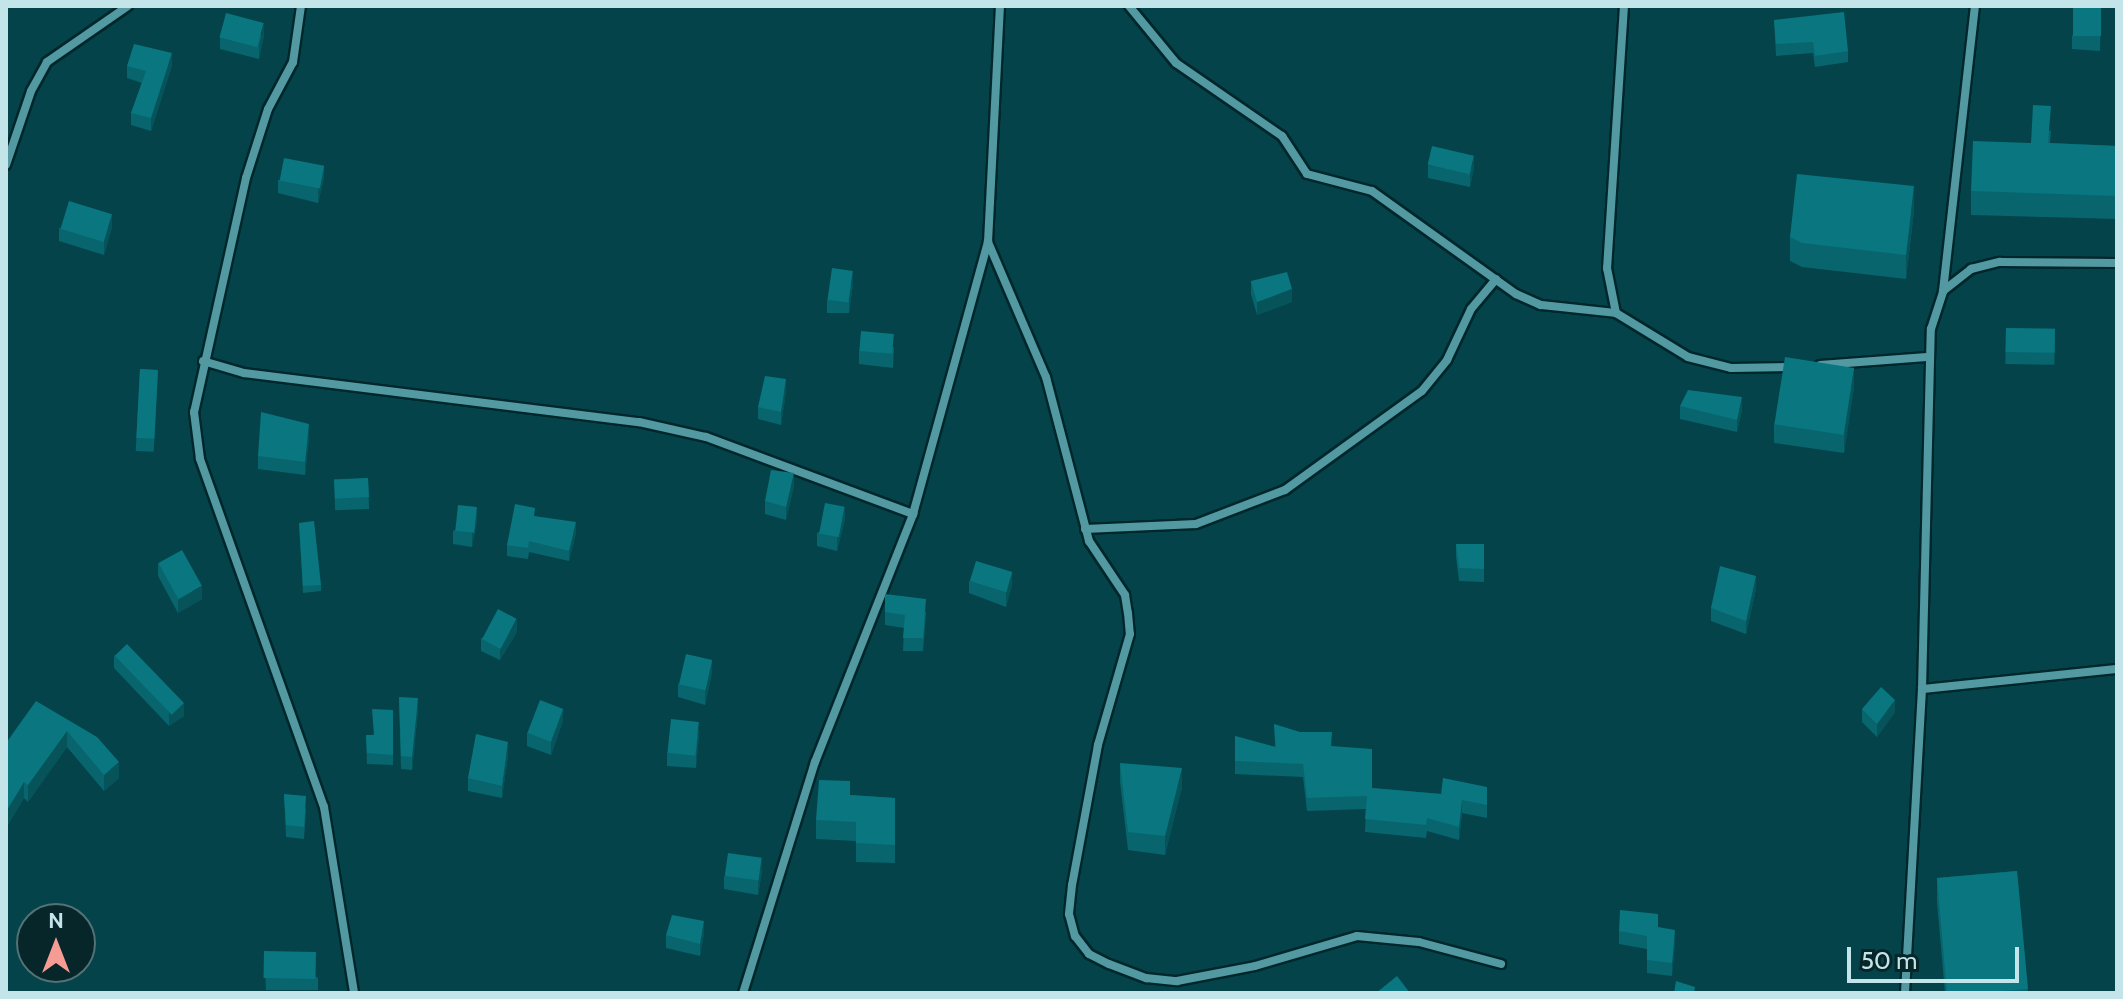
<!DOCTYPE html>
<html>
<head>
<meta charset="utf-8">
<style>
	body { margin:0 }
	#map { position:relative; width:2123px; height:999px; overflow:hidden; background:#044349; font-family:Cabin,sans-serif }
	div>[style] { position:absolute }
	.roads { filter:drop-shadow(2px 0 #00272c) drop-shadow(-2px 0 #00272c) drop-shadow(0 2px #00272c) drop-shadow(0 -2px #00272c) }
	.minor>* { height:8px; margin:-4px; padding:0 4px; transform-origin:4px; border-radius:4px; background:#5299a2 }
	.wall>* { inset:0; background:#08656e; transform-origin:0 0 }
	.shaded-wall>* { inset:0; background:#06535a }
	.building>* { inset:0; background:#097680; transform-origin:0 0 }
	span { translate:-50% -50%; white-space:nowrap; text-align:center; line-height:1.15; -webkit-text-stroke:6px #07262a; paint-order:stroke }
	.frame { position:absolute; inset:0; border:8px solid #c3e5e9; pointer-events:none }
	.north { position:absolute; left:16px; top:903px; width:80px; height:80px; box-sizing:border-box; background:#07262a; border:2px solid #527276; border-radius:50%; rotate:0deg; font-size:22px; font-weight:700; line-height:32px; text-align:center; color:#c3e5e9 }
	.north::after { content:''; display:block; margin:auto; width:28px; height:36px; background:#f59c94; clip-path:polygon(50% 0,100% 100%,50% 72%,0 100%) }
	.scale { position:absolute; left:1847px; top:947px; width:172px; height:36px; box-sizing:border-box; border:4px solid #c3e5e9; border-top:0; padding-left:10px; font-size:24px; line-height:28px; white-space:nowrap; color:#c3e5e9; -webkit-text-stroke:6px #07262a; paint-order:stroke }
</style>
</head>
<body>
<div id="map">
	<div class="roads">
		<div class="minor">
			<div style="left:301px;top:6px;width:57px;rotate:98.1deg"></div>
			<div style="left:293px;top:62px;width:53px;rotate:118deg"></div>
			<div style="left:268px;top:109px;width:72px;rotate:107.7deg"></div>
			<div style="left:246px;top:178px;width:240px;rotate:102.5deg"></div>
			<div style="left:194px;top:412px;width:47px;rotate:82.7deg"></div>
			<div style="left:200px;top:459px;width:369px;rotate:70.4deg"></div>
			<div style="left:324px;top:807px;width:188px;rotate:80.8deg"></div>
			<div style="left:1129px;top:6px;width:74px;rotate:50.5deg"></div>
			<div style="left:1176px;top:63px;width:129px;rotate:34.6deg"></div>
			<div style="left:1282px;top:136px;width:45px;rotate:56.7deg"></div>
			<div style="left:1307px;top:174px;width:67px;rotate:14.7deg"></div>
			<div style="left:1372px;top:191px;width:177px;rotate:35.6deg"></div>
			<div style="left:1516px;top:294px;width:27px;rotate:24deg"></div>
			<div style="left:1541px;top:305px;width:75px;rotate:6.1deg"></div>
			<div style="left:1624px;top:6px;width:263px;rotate:93.7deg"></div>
			<div style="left:1607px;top:268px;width:46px;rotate:78.7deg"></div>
			<div style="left:1616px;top:313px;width:84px;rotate:31.4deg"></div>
			<div style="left:1688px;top:357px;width:44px;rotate:14.3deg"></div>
			<div style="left:1731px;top:368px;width:60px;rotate:-1deg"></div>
			<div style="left:6px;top:165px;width:78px;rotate:-71.3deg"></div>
			<div style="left:31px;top:91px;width:33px;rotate:-61deg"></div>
			<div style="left:47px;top:62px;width:98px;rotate:-34.7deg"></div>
			<div style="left:988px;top:242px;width:147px;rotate:66.8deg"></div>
			<div style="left:1046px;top:377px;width:170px;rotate:75.3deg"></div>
			<div style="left:1089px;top:541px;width:65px;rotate:56.3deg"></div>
			<div style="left:1125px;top:595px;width:18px;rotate:81deg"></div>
			<div style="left:1128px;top:613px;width:21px;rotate:85deg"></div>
			<div style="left:1130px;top:634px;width:116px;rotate:106.1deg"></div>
			<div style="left:1098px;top:745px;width:142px;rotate:100.5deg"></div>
			<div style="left:1072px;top:885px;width:29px;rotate:96deg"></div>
			<div style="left:1069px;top:914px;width:23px;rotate:75deg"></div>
			<div style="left:1075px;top:936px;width:23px;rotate:52deg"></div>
			<div style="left:1089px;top:954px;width:22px;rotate:27deg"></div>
			<div style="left:1109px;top:964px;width:40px;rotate:21deg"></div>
			<div style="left:1146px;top:978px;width:31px;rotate:6deg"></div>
			<div style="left:1177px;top:981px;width:79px;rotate:-10.9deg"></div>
			<div style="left:1255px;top:966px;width:106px;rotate:-16.4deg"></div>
			<div style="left:1357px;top:936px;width:62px;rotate:5.5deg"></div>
			<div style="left:1419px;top:942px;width:85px;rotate:15deg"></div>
			<div style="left:1943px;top:291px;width:287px;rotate:-83.6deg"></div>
			<div style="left:203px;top:361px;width:43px;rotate:16.3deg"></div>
			<div style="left:244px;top:373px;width:398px;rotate:7.1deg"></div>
			<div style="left:639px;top:422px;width:69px;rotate:12.6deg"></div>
			<div style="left:706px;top:437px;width:221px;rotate:20.4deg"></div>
			<div style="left:1820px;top:365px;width:107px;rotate:-4.3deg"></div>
			<div style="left:1085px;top:529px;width:111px;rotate:-2.6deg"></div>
			<div style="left:1196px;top:524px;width:95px;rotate:-20.9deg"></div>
			<div style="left:1285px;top:490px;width:169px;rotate:-35.9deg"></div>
			<div style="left:1422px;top:391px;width:40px;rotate:-51deg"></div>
			<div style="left:1447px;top:360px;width:56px;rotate:-64.8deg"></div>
			<div style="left:1471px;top:309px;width:39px;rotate:-50deg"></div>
			<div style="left:1922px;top:689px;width:196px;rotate:-5.9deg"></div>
			<div style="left:743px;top:993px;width:242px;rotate:-72.7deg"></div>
			<div style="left:815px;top:762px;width:267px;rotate:-68.4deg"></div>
			<div style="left:913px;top:514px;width:282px;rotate:-74.6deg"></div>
			<div style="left:988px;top:242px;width:236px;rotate:-87.1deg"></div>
			<div style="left:1905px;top:993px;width:304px;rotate:-86.8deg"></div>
			<div style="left:1922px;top:689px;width:360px;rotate:-88.6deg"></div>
			<div style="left:1931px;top:329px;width:40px;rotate:-72deg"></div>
			<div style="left:1943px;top:291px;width:36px;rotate:-38deg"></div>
			<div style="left:1971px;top:269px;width:30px;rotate:-14deg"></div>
			<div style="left:2000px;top:262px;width:117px;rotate:0.5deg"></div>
		</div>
	</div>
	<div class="wall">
		<div style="clip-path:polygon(2101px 6px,2100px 51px,2072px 49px,2072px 36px)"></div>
		<div style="clip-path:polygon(1774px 20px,1848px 51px,1848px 62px,1815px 67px,1813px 53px,1776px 56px)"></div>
		<div style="clip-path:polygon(264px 35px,259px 59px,220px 49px,220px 37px)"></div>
		<div style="clip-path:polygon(127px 66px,172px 66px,151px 131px,131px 125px,131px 113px,142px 83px,127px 78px)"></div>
		<div style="clip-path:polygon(2051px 130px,2050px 143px,2117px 146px,2117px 219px,1971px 215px,1971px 191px,2031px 143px)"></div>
		<div style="clip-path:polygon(1428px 165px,1474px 168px,1470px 187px,1428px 178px)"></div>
		<div style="clip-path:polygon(324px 178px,318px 203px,278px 193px,278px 180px)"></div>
		<div style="clip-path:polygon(1914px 211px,1906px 279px,1802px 267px,1790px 261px,1790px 237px)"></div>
		<div style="clip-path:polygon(112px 227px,104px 255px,59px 241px,59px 228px)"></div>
		<div style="clip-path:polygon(1251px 281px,1292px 302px,1257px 315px,1251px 294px)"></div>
		<div style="clip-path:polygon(853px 284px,849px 313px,827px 313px,827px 300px)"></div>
		<div style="left:2006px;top:328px;width:49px;height:36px;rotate:1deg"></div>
		<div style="clip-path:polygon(894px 347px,893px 368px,859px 364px,859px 351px)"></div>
		<div style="left:140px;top:369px;width:18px;height:82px;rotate:3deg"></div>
		<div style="clip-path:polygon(1854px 387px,1844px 453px,1774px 443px,1774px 424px)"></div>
		<div style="clip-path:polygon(786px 392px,781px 425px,758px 419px,758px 407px)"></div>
		<div style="clip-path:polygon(1680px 406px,1742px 410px,1737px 432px,1680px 419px)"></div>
		<div style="clip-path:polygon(309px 437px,305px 475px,258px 469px,258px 456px)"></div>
		<div style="left:368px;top:478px;width:31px;height:34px;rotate:88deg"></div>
		<div style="clip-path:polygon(794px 486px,786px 520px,765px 514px,765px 501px)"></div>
		<div style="clip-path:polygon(535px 516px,576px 533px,569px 561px,529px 552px,528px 559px,507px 556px,507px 545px)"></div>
		<div style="clip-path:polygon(845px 519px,837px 551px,817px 546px,817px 533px)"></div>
		<div style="clip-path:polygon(477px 520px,472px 547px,453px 544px,453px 531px)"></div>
		<div style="clip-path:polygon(299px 523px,321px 585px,321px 591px,303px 593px)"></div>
		<div style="clip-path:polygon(1456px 544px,1484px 544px,1484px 582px,1459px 581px,1456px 557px)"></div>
		<div style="clip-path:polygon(158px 563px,202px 599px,178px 613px,158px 576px)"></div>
		<div style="clip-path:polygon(969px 581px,1012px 585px,1006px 607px,969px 593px)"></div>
		<div style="clip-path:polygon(1756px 589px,1746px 634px,1711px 621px,1711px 608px)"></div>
		<div style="clip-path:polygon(885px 594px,926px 612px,923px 651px,903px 651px,904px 628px,885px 625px)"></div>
		<div style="clip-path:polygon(517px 632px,500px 660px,481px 651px,481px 638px)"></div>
		<div style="clip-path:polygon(114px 655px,184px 716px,169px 726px,114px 668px)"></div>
		<div style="clip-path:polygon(712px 673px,705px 705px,678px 697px,678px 684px)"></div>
		<div style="clip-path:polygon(399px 697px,418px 711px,412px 770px,401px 769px)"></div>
		<div style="clip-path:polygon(36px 701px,119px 778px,104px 791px,67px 747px,28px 802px,24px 798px,6px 828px)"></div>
		<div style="clip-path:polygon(1862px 709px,1895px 712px,1877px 737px,1862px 722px)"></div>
		<div style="clip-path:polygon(393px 710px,393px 765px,367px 764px,366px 735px,373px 735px)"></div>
		<div style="clip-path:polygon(563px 721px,551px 755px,527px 746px,527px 733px)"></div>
		<div style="clip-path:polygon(1274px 724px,1332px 746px,1372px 788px,1441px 794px,1487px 787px,1487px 818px,1462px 813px,1459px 840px,1427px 831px,1426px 838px,1365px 832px,1366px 809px,1307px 811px,1303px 777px,1235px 774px,1235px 736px,1275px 747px)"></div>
		<div style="clip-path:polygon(699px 734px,696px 768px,667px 766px,667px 753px)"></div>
		<div style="clip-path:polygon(508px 755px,502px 798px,468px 791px,468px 778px)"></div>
		<div style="clip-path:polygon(1120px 763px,1182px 787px,1165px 855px,1128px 850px,1120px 782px)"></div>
		<div style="clip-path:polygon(284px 794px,306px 809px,304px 839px,286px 837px)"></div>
		<div style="clip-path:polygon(850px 795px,895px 798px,895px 863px,856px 862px,856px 841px,816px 839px,816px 820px)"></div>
		<div style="clip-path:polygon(762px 871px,758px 895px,724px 889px,724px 876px)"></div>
		<div style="clip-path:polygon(2017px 871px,2028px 993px,1945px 993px,1937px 902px,1937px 878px)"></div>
		<div style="clip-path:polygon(1658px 927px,1675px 943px,1672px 976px,1647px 973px,1647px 949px,1619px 944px,1619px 931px)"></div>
		<div style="clip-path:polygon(704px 934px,700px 956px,666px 948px,666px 935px)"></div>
		<div style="clip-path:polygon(264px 951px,318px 978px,318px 990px,266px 990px)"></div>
	</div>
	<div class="shaded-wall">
		<div style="clip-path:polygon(264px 23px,264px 35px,259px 59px,259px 46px)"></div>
		<div style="clip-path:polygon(172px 53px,172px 66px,151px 131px,151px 118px)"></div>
		<div style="clip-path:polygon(1474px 156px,1474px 168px,1470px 187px,1470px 174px)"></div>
		<div style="clip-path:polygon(324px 166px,324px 178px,318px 203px,318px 190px)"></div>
		<div style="clip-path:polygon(1914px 186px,1914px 211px,1906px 279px,1906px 255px)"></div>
		<div style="clip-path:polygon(112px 214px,112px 227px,104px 255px,104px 242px)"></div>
		<div style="clip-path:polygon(853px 271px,853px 284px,849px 313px,849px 300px)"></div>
		<div style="clip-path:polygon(1292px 289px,1292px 302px,1257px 315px,1257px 302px)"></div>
		<div style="clip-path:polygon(1854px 368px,1854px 387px,1844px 453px,1844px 435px)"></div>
		<div style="clip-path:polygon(786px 379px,786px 392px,781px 425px,781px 412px)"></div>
		<div style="clip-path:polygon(1742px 397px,1742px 410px,1737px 432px,1737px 420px)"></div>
		<div style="clip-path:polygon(309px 424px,309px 437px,305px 475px,305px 462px)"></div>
		<div style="clip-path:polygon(794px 473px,794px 486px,786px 520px,786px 507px)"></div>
		<div style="clip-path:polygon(477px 507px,477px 520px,472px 547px,472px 534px)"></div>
		<div style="clip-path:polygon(845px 507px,845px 519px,837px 551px,837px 539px)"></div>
		<div style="clip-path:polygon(576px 522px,576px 533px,569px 561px,569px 551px)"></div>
		<div style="clip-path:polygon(1012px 572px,1012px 585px,1006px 607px,1006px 594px)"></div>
		<div style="clip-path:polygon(1756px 576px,1756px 589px,1746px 634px,1746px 621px)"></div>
		<div style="clip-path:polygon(202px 586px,202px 599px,178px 613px,178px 600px)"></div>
		<div style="clip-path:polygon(517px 619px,517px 632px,500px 660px,500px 648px)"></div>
		<div style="clip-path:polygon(712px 660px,712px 673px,705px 705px,705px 693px)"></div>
		<div style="clip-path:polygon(418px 698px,418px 711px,412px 770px,412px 757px)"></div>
		<div style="clip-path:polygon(1895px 700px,1895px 712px,1877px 737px,1877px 724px)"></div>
		<div style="clip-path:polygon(184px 703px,184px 716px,169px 726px,169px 713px)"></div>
		<div style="clip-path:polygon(563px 709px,563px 721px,551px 755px,551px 742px)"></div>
		<div style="clip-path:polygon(699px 722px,699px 734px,696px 768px,696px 756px)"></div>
		<div style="clip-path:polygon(67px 731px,67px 747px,28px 802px,28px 785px)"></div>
		<div style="clip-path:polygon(508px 742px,508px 755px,502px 798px,502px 786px)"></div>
		<div style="clip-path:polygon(119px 762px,119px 778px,104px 791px,104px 775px)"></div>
		<div style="clip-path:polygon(1182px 768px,1182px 787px,1165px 855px,1165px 836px)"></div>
		<div style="clip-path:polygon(24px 782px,24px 798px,6px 828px,6px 812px)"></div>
		<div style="clip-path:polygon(1462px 800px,1462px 813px,1459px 840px,1459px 827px)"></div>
		<div style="clip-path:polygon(762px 858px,762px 871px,758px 895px,758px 882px)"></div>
		<div style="clip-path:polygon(704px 921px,704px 934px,700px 956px,700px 944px)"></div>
		<div style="clip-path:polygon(1675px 930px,1675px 943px,1672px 976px,1672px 963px)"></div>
	</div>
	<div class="building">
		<div style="left:2073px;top:6px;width:28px;height:30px"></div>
		<div style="clip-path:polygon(1844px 12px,1848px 51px,1815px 56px,1813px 42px,1776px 44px,1774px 20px)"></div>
		<div style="left:226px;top:13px;width:39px;height:25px;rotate:15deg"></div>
		<div style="clip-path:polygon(134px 44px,172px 53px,151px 118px,131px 113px,146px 71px,127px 66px)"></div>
		<div style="clip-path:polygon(2033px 105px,2051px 106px,2048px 143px,2117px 146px,2117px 196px,1971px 191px,1973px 141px,2031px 143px)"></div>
		<div style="left:1432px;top:146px;width:43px;height:19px;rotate:13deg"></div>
		<div style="left:284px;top:158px;width:41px;height:23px;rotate:11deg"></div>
		<div style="clip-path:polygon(1797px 174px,1914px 186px,1906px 255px,1802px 243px,1790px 237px)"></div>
		<div style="left:69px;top:201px;width:45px;height:29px;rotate:17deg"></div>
		<div style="left:832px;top:268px;width:21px;height:32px;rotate:8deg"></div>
		<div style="clip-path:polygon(1287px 272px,1292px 289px,1257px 302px,1251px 281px)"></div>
		<div style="left:2006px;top:328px;width:49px;height:24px;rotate:1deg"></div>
		<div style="left:861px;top:331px;width:33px;height:20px;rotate:5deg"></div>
		<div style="left:1785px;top:357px;width:70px;height:68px;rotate:9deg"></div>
		<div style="left:140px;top:369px;width:18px;height:69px;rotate:3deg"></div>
		<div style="clip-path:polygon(765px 376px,786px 379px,781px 412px,758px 407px)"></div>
		<div style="clip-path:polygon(1688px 390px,1742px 397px,1737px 420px,1680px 406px)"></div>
		<div style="clip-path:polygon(261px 412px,309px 424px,305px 462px,258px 456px)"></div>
		<div style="clip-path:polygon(771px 470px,794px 473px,786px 507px,765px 501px)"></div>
		<div style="left:368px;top:478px;width:19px;height:34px;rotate:87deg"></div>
		<div style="left:825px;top:503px;width:20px;height:31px;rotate:11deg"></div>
		<div style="clip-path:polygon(515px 504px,535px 508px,534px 516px,576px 522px,569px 551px,529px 541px,528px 548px,507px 545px)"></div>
		<div style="left:458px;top:505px;width:19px;height:26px;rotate:6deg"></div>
		<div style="clip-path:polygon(314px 521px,321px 585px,303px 586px,299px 523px)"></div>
		<div style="clip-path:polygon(1456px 544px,1484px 544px,1484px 569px,1459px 568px)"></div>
		<div style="left:182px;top:550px;width:41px;height:27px;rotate:61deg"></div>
		<div style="left:976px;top:561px;width:38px;height:21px;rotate:17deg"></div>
		<div style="clip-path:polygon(1720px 566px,1756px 576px,1746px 621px,1711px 608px)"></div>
		<div style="clip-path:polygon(885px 594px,926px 599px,923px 638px,903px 638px,905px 615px,885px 612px)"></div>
		<div style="left:498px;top:609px;width:21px;height:34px;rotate:28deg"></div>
		<div style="left:127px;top:644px;width:82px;height:17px;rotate:46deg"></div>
		<div style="left:686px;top:654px;width:27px;height:31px;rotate:13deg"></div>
		<div style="clip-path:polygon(1881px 687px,1895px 700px,1877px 724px,1862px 709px)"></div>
		<div style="clip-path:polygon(399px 697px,418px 698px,412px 757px,401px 756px)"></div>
		<div style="left:540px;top:700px;width:25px;height:35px;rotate:21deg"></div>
		<div style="clip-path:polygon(36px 701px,97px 737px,119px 762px,104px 775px,67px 731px,28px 785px,24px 782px,6px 812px,6px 743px)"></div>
		<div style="clip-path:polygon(372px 709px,393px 710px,393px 755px,367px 753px,366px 735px,374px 735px)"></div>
		<div style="left:671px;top:719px;width:28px;height:34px;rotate:6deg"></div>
		<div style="clip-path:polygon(1274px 724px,1300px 732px,1332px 732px,1331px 746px,1372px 749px,1372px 788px,1441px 794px,1443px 778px,1487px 787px,1487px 805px,1462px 800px,1459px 827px,1427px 818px,1426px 825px,1365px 819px,1367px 796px,1307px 798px,1303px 764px,1235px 761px,1235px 736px,1276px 747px)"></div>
		<div style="clip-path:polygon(476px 734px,508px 742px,502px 786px,468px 778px)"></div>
		<div style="clip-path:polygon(1120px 763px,1182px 768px,1165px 836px,1128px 832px)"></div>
		<div style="clip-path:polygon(819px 780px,850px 781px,850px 795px,895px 798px,895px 845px,856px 843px,856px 822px,816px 820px)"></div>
		<div style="clip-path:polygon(284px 794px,306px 796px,304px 827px,286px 825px)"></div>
		<div style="left:728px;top:853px;width:34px;height:23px;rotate:8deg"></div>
		<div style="clip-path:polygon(2017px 871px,2028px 989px,1979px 993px,1947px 993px,1937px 878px)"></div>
		<div style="clip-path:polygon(1620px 910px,1658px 914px,1658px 927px,1675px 930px,1672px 963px,1647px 960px,1647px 936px,1619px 931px)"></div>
		<div style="clip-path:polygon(672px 915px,704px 921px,700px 944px,666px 935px)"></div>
		<div style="left:264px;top:951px;width:52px;height:27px;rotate:1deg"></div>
		<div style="clip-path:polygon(1397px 976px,1410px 993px,1376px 993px)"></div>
		<div style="clip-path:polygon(1676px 981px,1695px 987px,1694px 993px,1674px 993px)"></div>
	</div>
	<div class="frame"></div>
	<div class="north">N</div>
	<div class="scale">50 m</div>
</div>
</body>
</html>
